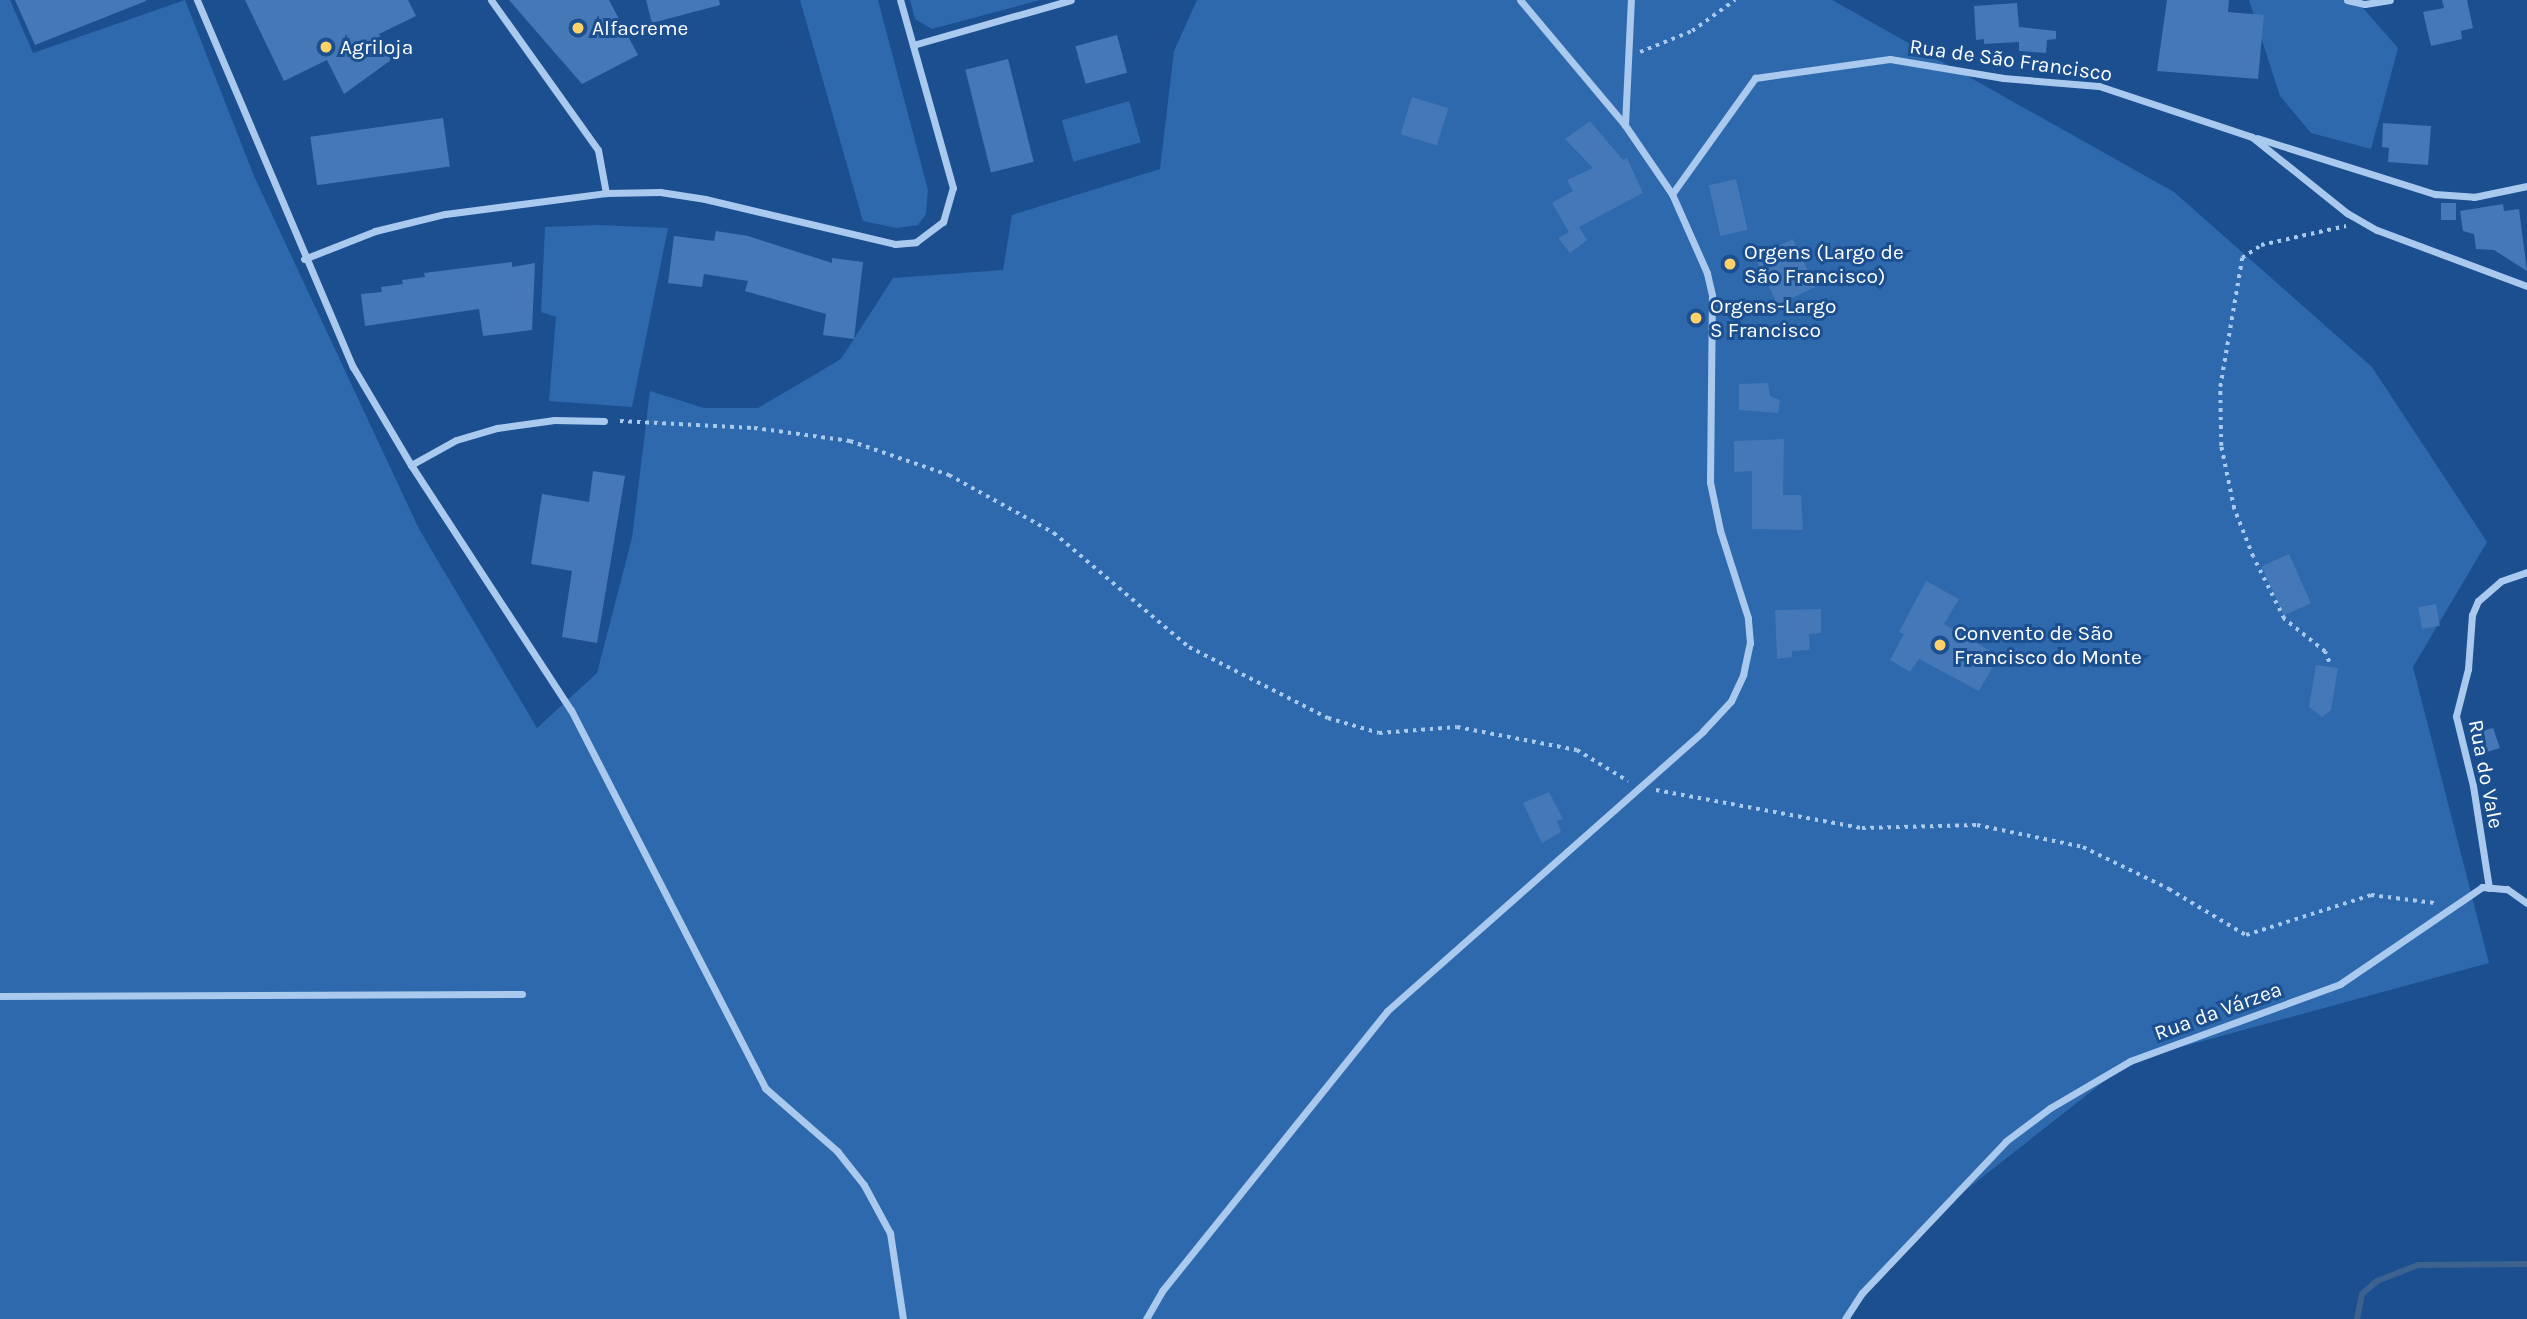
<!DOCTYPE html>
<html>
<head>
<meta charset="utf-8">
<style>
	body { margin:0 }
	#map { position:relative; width:2527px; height:1319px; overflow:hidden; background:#1b4f8f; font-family:Karla,sans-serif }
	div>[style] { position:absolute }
	.green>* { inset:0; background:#2e69ad; transform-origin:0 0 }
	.stream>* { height:6px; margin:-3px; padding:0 3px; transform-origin:3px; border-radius:3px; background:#3c6290 }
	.building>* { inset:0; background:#4478b7; transform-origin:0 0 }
	.path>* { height:3.5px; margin-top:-1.75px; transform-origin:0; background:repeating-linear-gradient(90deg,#a9c9ee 0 3.5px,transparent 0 8.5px) }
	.minor>* { height:7px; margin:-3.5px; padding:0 3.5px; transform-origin:3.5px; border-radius:3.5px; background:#a9c9ee }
	.dots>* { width:19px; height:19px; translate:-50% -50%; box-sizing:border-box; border:4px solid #1b4f8f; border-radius:50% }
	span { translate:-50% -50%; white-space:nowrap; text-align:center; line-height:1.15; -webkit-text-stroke:6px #1b4f8f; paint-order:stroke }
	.poi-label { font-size:21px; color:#fff }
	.left { translate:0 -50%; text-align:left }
	.street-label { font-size:21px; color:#fff }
</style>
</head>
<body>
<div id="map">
	<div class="green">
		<div style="clip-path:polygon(0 0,10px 0,33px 53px,185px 0,254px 176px,419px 529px,537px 728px,597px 673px,632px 538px,650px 391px,704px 408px,758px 408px,841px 359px,893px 278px,1003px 270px,1012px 215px,1160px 169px,1174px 51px,1197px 0,1832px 0,2174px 192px,2372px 367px,2487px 542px,2413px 667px,2489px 963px,2130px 1061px,1938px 1212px,1845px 1319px,0 1319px)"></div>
		<div style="clip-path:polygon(800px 0,878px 0,928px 190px,926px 214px,918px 225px,896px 228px,863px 221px)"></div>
		<div style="clip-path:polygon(910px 0,1040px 0,932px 29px,915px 19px)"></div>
		<div style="clip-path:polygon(2249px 0,2356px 0,2398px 48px,2371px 149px,2311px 133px,2280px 96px)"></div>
		<div style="left:1129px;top:101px;width:43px;height:70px;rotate:74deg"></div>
		<div style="clip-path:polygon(597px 225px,668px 228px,632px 407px,549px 401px,556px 317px,541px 312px,545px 227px)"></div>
	</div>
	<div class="stream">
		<div style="left:2357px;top:1319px;width:25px;rotate:-79deg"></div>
		<div style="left:2362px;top:1294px;width:20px;rotate:-41deg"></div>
		<div style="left:2377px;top:1281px;width:44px;rotate:-21.3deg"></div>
		<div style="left:2418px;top:1265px;width:109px;rotate:-0.5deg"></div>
	</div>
	<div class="building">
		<div style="clip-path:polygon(15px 0,146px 0,146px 1px,35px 45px)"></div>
		<div style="clip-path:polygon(245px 0,408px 0,416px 16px,379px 34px,391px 60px,344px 94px,327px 60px,284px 81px)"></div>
		<div style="clip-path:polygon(509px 0,609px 0,638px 55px,582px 84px)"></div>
		<div style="clip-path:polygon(646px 0,719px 0,720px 5px,652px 23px)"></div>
		<div style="clip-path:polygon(2167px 0,2229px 0,2228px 12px,2264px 15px,2258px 79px,2157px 71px)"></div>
		<div style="clip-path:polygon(2442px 0,2467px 0,2473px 28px,2461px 31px,2462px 39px,2431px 46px,2423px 12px,2444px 8px)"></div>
		<div style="clip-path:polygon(2017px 3px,2019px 27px,2056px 31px,2056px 39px,2047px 40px,2046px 53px,2019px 51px,2019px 42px,1984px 44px,1984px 39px,1976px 40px,1974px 6px)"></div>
		<div style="left:1117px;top:35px;width:39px;height:43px;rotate:75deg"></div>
		<div style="left:1008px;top:59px;width:106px;height:44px;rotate:76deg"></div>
		<div style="left:1412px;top:97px;width:38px;height:39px;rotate:17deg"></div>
		<div style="left:443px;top:118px;width:49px;height:134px;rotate:82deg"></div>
		<div style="clip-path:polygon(1590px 121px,1623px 160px,1627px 158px,1643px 193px,1579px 227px,1587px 240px,1570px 253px,1558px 238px,1569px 232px,1552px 203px,1573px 191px,1567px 180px,1593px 168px,1565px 139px)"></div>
		<div style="clip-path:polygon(2383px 123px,2431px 126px,2428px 165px,2388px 162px,2389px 148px,2382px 147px)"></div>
		<div style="left:1736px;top:179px;width:52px;height:28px;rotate:77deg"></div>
		<div style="left:2441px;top:203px;width:15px;height:17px"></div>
		<div style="clip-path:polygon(2503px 204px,2504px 211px,2519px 209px,2527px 271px,2494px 250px,2476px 249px,2474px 234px,2463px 231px,2460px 211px)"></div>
		<div style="clip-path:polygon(716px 231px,748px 236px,832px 263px,832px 258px,863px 262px,854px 339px,823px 335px,826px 314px,745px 291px,748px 281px,704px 274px,702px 287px,668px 283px,674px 236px,714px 241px)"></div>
		<div style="left:1793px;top:239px;width:53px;height:42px;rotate:65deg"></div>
		<div style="clip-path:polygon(512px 262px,512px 267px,535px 263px,532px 330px,483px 336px,479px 309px,365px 326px,361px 294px,382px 292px,381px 287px,403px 284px,402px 280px,425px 277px,424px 273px)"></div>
		<div style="clip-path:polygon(1768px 383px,1770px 396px,1780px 400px,1778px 413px,1739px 410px,1739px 384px)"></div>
		<div style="clip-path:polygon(1784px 439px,1783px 495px,1801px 495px,1803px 530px,1752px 529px,1752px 471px,1734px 472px,1734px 441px)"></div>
		<div style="clip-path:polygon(593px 471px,625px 476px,597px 643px,562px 637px,572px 571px,531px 564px,542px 494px,589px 502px)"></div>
		<div style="left:2289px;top:554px;width:54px;height:30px;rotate:66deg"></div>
		<div style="clip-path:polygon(1926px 581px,1959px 599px,1944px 624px,1999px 656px,1979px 691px,1919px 659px,1910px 672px,1890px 660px,1904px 634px,1899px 632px)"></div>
		<div style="left:2436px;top:604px;width:22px;height:18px;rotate:80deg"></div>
		<div style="clip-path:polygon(1821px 609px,1821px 633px,1809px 634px,1810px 650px,1792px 651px,1792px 657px,1777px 659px,1775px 610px)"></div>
		<div style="clip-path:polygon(2316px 665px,2338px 668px,2331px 710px,2322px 717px,2309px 707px)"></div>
		<div style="clip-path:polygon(2493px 728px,2500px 748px,2477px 755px,2475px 733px)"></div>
		<div style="clip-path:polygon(1549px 792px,1563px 819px,1557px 821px,1561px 832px,1542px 843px,1523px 803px)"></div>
	</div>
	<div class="path">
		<div style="left:1640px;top:52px;width:56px;rotate:-22deg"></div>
		<div style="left:1692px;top:31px;width:53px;rotate:-35.8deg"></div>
		<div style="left:620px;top:421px;width:134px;rotate:3deg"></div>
		<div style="left:754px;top:428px;width:97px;rotate:7.7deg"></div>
		<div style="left:850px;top:441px;width:105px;rotate:19deg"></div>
		<div style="left:949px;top:475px;width:120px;rotate:28.9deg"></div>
		<div style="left:1054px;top:533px;width:177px;rotate:40.2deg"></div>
		<div style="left:1189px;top:647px;width:156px;rotate:27.1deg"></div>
		<div style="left:1328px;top:718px;width:53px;rotate:16.4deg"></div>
		<div style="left:1379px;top:733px;width:78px;rotate:-4.4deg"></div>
		<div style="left:1457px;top:727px;width:122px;rotate:10.9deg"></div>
		<div style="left:1577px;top:750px;width:60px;rotate:31.3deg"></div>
		<div style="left:2329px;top:662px;width:11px;rotate:-112deg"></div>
		<div style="left:2325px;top:652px;width:53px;rotate:-141.2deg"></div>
		<div style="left:2284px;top:619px;width:69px;rotate:-116.6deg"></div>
		<div style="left:2253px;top:557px;width:52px;rotate:-111.6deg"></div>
		<div style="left:2234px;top:509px;width:64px;rotate:-101.7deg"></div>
		<div style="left:2221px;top:446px;width:59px;rotate:-91deg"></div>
		<div style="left:2220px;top:387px;width:131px;rotate:-80.3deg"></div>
		<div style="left:2242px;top:258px;width:23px;rotate:-34deg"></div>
		<div style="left:2261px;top:245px;width:87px;rotate:-12.6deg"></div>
		<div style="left:1656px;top:790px;width:209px;rotate:10.5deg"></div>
		<div style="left:1862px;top:828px;width:115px;rotate:-1.5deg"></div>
		<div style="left:1977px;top:825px;width:108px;rotate:11.7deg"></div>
		<div style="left:2083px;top:847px;width:96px;rotate:26deg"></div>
		<div style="left:2169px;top:889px;width:90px;rotate:30.9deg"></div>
		<div style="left:2246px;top:935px;width:131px;rotate:-17.7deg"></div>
		<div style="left:2371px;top:895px;width:64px;rotate:7.1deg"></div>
	</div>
	<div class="minor">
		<div style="left:197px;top:0;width:399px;rotate:67deg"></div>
		<div style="left:353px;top:367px;width:114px;rotate:59.4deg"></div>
		<div style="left:411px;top:465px;width:293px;rotate:56.9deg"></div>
		<div style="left:571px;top:710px;width:425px;rotate:62.8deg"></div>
		<div style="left:765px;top:1088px;width:96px;rotate:41.2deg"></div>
		<div style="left:837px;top:1151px;width:43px;rotate:51.5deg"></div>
		<div style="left:864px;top:1185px;width:55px;rotate:61.6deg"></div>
		<div style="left:890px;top:1233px;width:87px;rotate:81.4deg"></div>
		<div style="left:491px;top:0;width:184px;rotate:54.5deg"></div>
		<div style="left:598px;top:150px;width:44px;rotate:79.5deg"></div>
		<div style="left:2347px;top:0;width:18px;rotate:13deg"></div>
		<div style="left:2365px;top:4px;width:25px;rotate:-9deg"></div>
		<div style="left:913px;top:45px;width:164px;rotate:-15.9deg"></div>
		<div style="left:1625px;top:125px;width:125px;rotate:-87.3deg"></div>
		<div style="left:2257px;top:138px;width:187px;rotate:17.5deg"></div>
		<div style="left:2435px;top:194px;width:39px;rotate:4deg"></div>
		<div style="left:2474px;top:197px;width:54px;rotate:-11.7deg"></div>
		<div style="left:1672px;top:194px;width:143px;rotate:-54.4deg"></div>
		<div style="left:1755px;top:78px;width:136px;rotate:-8deg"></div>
		<div style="left:1890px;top:59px;width:115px;rotate:9.5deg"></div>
		<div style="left:2003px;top:78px;width:96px;rotate:4.8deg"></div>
		<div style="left:2099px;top:86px;width:161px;rotate:18.4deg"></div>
		<div style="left:2252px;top:137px;width:122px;rotate:38.7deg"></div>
		<div style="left:2347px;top:213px;width:34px;rotate:30deg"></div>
		<div style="left:2377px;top:230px;width:160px;rotate:20.5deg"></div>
		<div style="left:304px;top:259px;width:76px;rotate:-21.5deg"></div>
		<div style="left:375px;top:231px;width:72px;rotate:-13.7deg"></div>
		<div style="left:445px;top:214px;width:162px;rotate:-7.4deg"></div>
		<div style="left:606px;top:193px;width:54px;rotate:-1.1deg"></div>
		<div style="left:660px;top:192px;width:46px;rotate:8.8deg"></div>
		<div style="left:705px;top:199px;width:195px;rotate:13.3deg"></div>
		<div style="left:895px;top:244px;width:21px;rotate:-5deg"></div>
		<div style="left:916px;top:242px;width:34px;rotate:-37deg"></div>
		<div style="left:943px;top:222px;width:35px;rotate:-74deg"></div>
		<div style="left:953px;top:188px;width:195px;rotate:-105.7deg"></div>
		<div style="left:411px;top:465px;width:51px;rotate:-29.1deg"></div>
		<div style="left:456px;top:440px;width:43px;rotate:-16.3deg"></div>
		<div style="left:497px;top:428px;width:58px;rotate:-8deg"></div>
		<div style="left:554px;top:420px;width:50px;rotate:1.1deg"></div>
		<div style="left:2489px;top:888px;width:103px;rotate:-98.9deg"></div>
		<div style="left:2473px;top:786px;width:72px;rotate:-103.7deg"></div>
		<div style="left:2456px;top:716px;width:49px;rotate:-75.7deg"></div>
		<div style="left:2468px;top:669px;width:54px;rotate:-85.8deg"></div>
		<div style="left:2472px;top:615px;width:15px;rotate:-67deg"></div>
		<div style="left:2478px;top:601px;width:30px;rotate:-41deg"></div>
		<div style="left:2501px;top:581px;width:28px;rotate:-19deg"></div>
		<div style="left:0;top:996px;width:522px;rotate:-0.22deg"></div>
		<div style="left:1146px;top:1319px;width:32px;rotate:-60deg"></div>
		<div style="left:1162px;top:1291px;width:359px;rotate:-51.2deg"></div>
		<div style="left:1387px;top:1011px;width:422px;rotate:-41.5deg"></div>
		<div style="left:1703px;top:731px;width:41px;rotate:-47deg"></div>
		<div style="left:1731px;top:701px;width:29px;rotate:-65deg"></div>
		<div style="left:1743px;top:675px;width:33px;rotate:-78deg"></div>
		<div style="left:1750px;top:643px;width:25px;rotate:-95deg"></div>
		<div style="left:1748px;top:618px;width:92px;rotate:-107.7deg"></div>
		<div style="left:1720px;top:530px;width:49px;rotate:-101.8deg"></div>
		<div style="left:1710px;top:482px;width:187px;rotate:-89.4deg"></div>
		<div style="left:1712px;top:295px;width:23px;rotate:-103deg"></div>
		<div style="left:1707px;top:273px;width:86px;rotate:-113.9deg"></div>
		<div style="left:1672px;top:194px;width:83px;rotate:-124.3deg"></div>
		<div style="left:1625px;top:125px;width:163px;rotate:-130deg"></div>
		<div style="left:1845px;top:1319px;width:31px;rotate:-57deg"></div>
		<div style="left:1862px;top:1293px;width:209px;rotate:-46.5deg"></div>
		<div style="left:2006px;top:1141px;width:55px;rotate:-36.9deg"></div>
		<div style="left:2050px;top:1108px;width:93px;rotate:-30.4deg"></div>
		<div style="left:2130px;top:1061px;width:224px;rotate:-20.1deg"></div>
		<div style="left:2340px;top:984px;width:172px;rotate:-34.3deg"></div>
		<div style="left:2482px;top:887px;width:25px;rotate:5deg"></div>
		<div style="left:2507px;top:889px;width:24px;rotate:35deg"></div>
	</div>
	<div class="dots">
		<div style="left:578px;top:28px;background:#ffd166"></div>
		<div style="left:326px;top:47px;background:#ffd166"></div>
		<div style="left:1730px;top:264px;background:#ffd166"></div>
		<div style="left:1696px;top:318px;background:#ffd166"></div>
		<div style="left:1940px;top:645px;background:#ffd166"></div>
	</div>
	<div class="poi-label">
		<span class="left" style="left:592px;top:28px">Alfacreme</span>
		<span class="left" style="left:340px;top:47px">Agriloja</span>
		<span class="left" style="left:1744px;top:264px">Orgens (Largo de<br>São Francisco)</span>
		<span class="left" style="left:1710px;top:318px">Orgens-Largo<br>S Francisco</span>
		<span class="left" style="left:1954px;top:645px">Convento de São<br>Francisco do Monte</span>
	</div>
	<div class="street-label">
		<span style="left:2011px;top:60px;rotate:8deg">Rua de São Francisco</span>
		<span style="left:2486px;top:774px;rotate:79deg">Rua do Vale</span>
		<span style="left:2218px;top:1011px;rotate:-20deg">Rua da Várzea</span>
	</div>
</div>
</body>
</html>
